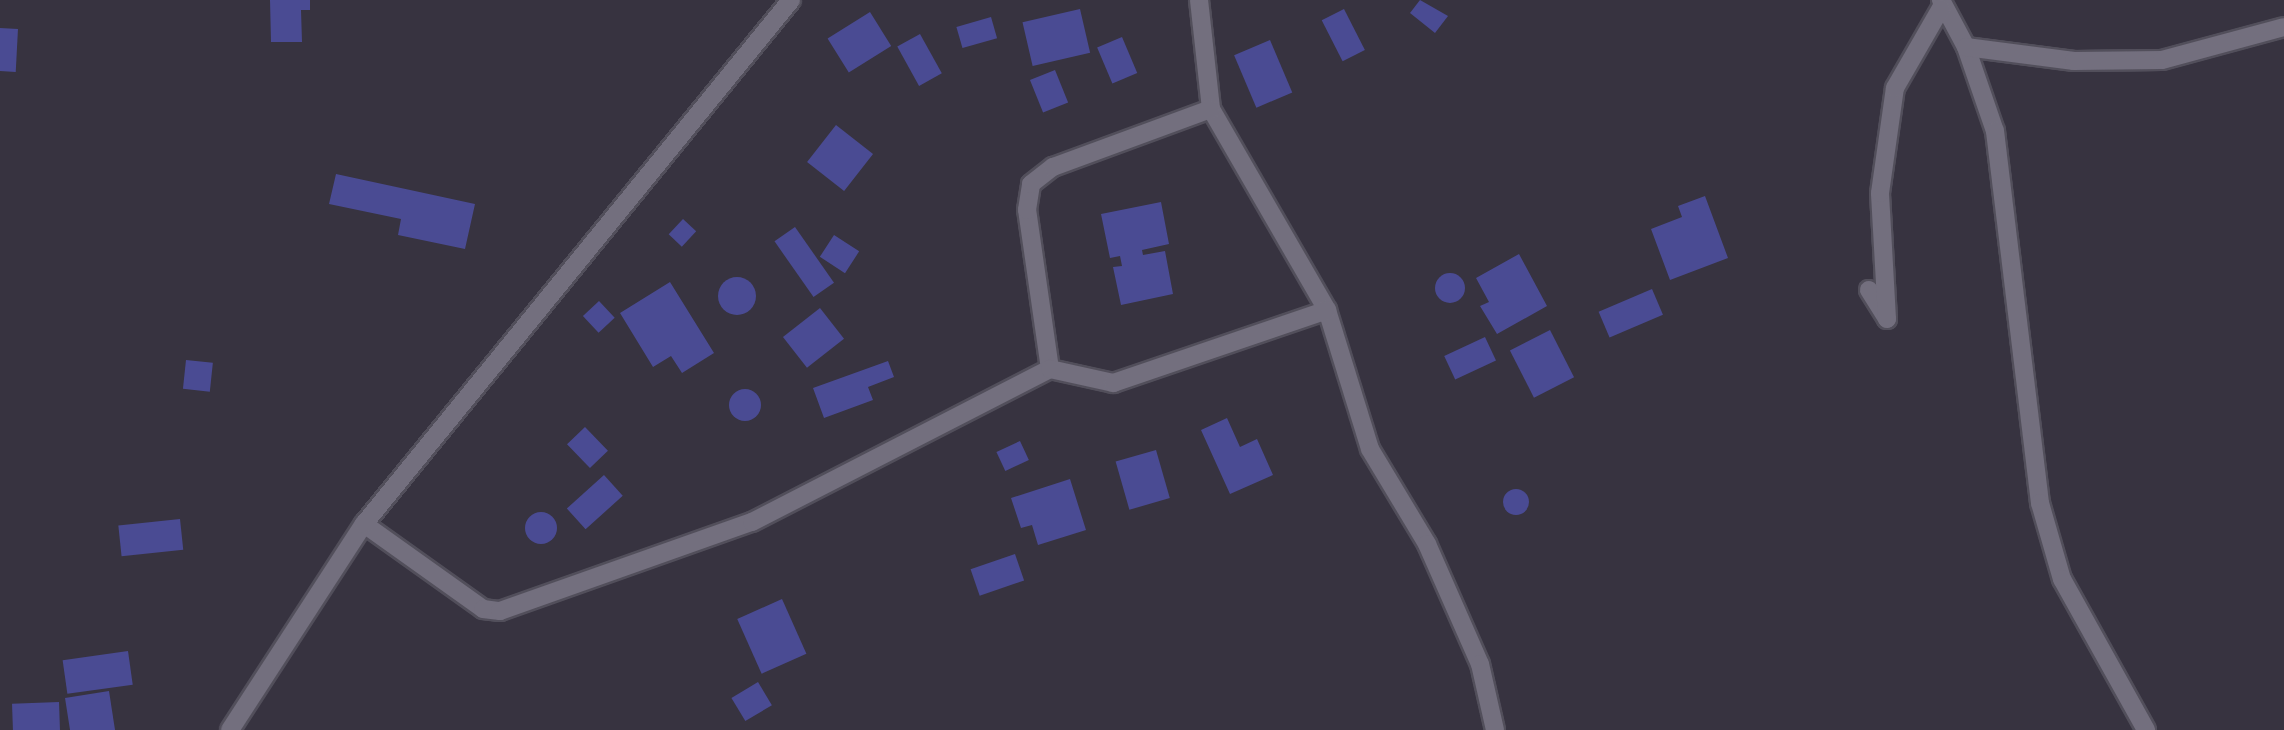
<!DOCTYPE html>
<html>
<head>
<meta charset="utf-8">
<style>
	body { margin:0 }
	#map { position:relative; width:2284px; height:730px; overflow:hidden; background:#373340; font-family:"Playfair Display",serif }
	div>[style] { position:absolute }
	.building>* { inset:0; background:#4a4b93; transform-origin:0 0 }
	.round { border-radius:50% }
	.roads { filter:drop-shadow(2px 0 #524f5b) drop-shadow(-2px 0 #524f5b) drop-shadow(0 2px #524f5b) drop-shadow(0 -2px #524f5b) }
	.minor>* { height:18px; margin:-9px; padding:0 9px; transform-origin:9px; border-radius:9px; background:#736f7e }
	.tertiary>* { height:18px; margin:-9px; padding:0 9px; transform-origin:9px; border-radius:9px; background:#736f7e }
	span { translate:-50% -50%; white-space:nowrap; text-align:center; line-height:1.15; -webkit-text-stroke:5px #2d2936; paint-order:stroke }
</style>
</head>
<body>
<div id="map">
	<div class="building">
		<div style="clip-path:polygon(270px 0,310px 0,310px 10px,301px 10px,302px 42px,271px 42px)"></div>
		<div style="clip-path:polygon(1420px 0,1448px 16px,1435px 33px,1410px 13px)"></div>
		<div style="left:1080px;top:9px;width:45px;height:59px;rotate:77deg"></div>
		<div style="left:1344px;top:9px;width:46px;height:25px;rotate:63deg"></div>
		<div style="left:870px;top:12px;width:40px;height:50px;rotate:58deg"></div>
		<div style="left:991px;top:17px;width:22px;height:36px;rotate:74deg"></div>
		<div style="left:0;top:28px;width:18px;height:43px;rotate:3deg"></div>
		<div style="left:920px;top:34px;width:45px;height:26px;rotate:61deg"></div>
		<div style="left:1122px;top:37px;width:39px;height:27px;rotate:67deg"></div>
		<div style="left:1270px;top:40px;width:57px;height:39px;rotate:67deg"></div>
		<div style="left:1055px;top:70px;width:35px;height:27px;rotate:68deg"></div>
		<div style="left:836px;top:125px;width:47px;height:47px;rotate:38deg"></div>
		<div style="clip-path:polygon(336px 174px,475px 204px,465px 249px,398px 235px,401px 219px,329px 204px)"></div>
		<div style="clip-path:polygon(1705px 196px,1728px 258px,1670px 280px,1651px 229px,1682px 217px,1678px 206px)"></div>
		<div style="clip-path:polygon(1161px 202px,1169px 244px,1142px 250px,1143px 255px,1165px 251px,1173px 294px,1121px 305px,1113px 267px,1122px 266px,1120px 256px,1110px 258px,1101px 214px)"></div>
		<div style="left:683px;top:219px;width:18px;height:21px;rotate:43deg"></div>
		<div style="left:795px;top:227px;width:68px;height:25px;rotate:55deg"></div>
		<div style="left:834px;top:235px;width:30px;height:26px;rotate:33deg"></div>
		<div style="clip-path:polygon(1519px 254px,1547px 306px,1497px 334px,1480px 306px,1489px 302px,1476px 278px)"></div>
		<div class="round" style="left:1435px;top:273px;width:30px;height:30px"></div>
		<div class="round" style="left:718px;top:277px;width:38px;height:38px"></div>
		<div style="clip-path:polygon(670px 282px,714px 353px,682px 373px,671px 356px,653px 367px,620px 313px)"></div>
		<div style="left:1652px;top:289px;width:28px;height:58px;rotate:67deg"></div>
		<div style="left:599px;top:301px;width:23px;height:22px;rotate:47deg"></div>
		<div style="left:820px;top:308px;width:39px;height:47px;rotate:52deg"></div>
		<div style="left:1550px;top:330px;width:53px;height:45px;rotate:63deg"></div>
		<div style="left:1485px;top:337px;width:26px;height:45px;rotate:65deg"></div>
		<div style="left:186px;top:360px;width:27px;height:29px;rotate:6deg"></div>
		<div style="clip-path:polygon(888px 361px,894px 377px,868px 387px,873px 400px,824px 418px,813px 388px)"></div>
		<div class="round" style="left:729px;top:389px;width:32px;height:32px"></div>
		<div style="clip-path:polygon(1227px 418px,1240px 447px,1257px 439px,1273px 475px,1230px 494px,1201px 430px)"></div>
		<div style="left:585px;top:427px;width:33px;height:25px;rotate:46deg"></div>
		<div style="left:1020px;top:441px;width:21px;height:26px;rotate:65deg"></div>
		<div style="left:1156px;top:450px;width:50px;height:42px;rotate:74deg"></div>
		<div style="left:604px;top:475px;width:28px;height:50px;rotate:48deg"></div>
		<div style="clip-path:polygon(1070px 479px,1086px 530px,1038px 545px,1032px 525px,1021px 528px,1011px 498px)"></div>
		<div class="round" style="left:1503px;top:489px;width:26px;height:26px"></div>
		<div class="round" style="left:525px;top:512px;width:32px;height:32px"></div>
		<div style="left:180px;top:519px;width:31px;height:62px;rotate:84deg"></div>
		<div style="left:1015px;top:554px;width:28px;height:47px;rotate:71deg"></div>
		<div style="left:782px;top:599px;width:60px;height:49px;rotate:66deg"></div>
		<div style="left:128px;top:651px;width:34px;height:66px;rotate:82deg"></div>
		<div style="left:758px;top:682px;width:27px;height:31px;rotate:59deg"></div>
		<div style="clip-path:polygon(109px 691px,115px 730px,70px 730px,65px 698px)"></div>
		<div style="left:59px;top:702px;width:28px;height:47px;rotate:88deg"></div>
	</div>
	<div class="roads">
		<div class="minor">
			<div style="left:1199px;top:0;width:110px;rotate:83.7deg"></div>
			<div style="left:1211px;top:109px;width:232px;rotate:60deg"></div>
			<div style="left:1327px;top:310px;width:145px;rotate:72.8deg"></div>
			<div style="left:1370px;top:449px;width:111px;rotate:59deg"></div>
			<div style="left:1427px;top:544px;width:131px;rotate:66.2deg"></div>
			<div style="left:1480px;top:664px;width:68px;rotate:77.2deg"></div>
			<div style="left:1941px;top:0;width:53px;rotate:62deg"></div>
			<div style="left:1966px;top:47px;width:89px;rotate:71deg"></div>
			<div style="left:1995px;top:131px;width:375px;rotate:83.1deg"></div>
			<div style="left:2040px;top:503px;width:79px;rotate:73.9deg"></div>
			<div style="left:2062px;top:579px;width:173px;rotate:60.9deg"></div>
			<div style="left:1966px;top:47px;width:109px;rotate:7.4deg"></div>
			<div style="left:2074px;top:61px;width:88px;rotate:-0.7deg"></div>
			<div style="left:2162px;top:60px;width:126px;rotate:-15.1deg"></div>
			<div style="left:1869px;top:290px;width:34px;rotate:58deg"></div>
			<div style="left:1887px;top:319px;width:126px;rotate:-93.2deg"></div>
			<div style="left:1880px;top:193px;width:106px;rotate:-81.9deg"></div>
			<div style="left:1895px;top:88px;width:92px;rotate:-60.1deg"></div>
			<div style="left:1050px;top:369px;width:161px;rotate:-98.2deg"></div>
			<div style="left:1027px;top:210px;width:26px;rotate:-81deg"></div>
			<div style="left:1031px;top:184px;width:28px;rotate:-38deg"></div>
			<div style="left:1053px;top:167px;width:168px;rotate:-20.2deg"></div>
			<div style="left:364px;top:524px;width:146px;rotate:35.5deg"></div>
			<div style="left:483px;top:609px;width:17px;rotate:7deg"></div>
			<div style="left:500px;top:611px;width:267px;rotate:-19.5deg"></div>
			<div style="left:752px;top:522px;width:335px;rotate:-27.2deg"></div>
			<div style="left:1050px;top:369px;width:65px;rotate:12.5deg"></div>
			<div style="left:1113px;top:383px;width:226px;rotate:-18.8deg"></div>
		</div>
		<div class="tertiary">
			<div style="left:230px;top:730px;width:246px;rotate:-57deg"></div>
			<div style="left:364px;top:524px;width:676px;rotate:-50.82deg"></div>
		</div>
	</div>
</div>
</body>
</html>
